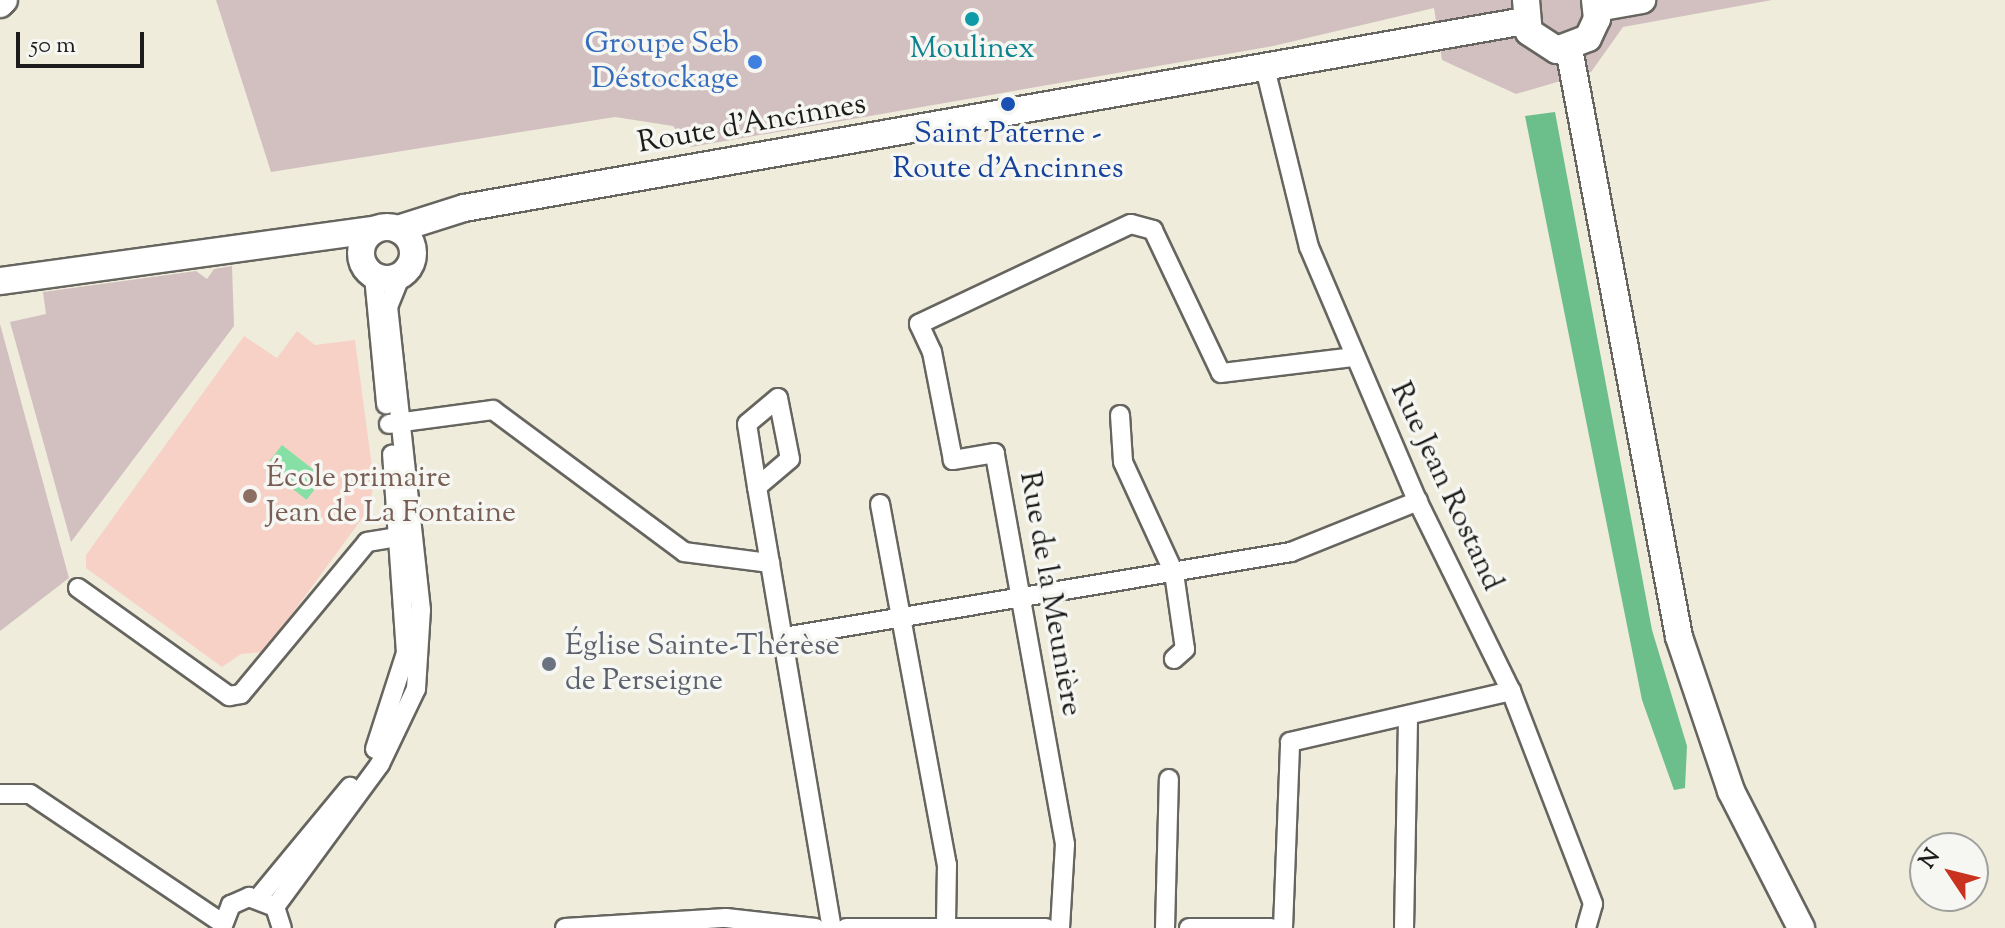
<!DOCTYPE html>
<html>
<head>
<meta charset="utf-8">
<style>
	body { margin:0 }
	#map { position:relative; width:2005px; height:928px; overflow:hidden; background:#efecdb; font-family:"Sorts Mill Goudy",serif }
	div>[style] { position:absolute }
	.built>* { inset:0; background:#f7d1c6 }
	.industrial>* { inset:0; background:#d2bfbf }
	.green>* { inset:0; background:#86dfa4; transform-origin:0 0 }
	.forest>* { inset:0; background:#6cbe8a }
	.roads { filter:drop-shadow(2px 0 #66655f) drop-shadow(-2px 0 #66655f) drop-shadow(0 2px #66655f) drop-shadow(0 -2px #66655f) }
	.minor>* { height:18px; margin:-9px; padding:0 9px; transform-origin:9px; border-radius:9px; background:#fff }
	.secondary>* { height:26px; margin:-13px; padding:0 13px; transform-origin:13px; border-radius:13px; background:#fff }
	.secondary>.ring { margin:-13px; padding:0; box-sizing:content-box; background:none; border:26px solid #fff; border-radius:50% }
	.primary>* { height:28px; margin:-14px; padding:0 14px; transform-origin:14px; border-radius:14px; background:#fff }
	.dots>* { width:22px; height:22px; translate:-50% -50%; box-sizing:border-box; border:4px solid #f6f6f2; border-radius:50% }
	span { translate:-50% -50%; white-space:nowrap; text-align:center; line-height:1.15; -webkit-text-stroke:7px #f6f6f2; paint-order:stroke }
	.shop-label { font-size:30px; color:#366cbe }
	.right { translate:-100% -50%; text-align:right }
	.culture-label { font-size:30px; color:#0d838f }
	.street-label { font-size:30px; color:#1c1c1c }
	.transit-label { font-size:30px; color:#164399 }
	.education-label { font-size:30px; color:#785e54 }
	.left { translate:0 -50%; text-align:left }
	.worship-label { font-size:30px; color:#5b616d }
	.north { position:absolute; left:1909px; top:832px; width:80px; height:80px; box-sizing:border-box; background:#f6f6f2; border:2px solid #9f9f9c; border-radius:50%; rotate:305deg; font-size:22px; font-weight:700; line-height:32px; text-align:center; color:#1c1c1c }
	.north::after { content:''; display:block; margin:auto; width:28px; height:36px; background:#c8321e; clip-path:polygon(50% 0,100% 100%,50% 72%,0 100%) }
	.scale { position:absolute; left:16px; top:32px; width:128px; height:36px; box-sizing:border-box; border:4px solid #1c1c1c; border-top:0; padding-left:10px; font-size:24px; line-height:28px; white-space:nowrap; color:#1c1c1c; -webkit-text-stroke:6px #f6f6f2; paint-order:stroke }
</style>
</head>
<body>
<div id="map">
	<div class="built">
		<div style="clip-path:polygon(297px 331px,315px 345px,355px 340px,374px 482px,369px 509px,264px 652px,241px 654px,222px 667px,86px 568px,86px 555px,244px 336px,277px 358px)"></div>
	</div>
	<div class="industrial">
		<div style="clip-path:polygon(216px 0,1772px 0,1623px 27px,1591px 72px,1516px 94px,1442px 60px,1434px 8px,1273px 46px,691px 147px,673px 126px,615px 117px,271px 172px)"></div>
		<div style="clip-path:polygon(232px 266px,234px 326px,71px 542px,10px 322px,46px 314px,43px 292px,196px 271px,207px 279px,214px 269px)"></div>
		<div style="clip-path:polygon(0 324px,69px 578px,0 631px)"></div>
	</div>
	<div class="green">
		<div style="left:282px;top:445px;width:53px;height:28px;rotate:38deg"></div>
	</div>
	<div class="forest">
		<div style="clip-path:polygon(1555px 112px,1652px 630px,1687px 746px,1685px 788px,1674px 790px,1642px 700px,1525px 116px)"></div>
	</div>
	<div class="roads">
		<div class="minor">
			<div style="left:1264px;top:64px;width:188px;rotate:76.2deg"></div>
			<div style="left:1309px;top:247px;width:273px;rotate:66.9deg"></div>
			<div style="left:1416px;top:498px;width:215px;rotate:63.8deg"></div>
			<div style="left:1511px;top:691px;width:228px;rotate:68.9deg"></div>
			<div style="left:1593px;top:904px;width:25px;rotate:106deg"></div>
			<div style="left:374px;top:276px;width:129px;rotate:84.6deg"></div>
			<div style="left:1120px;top:415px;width:47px;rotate:86.3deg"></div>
			<div style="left:1123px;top:462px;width:122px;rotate:65.3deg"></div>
			<div style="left:1174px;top:573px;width:77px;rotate:81.8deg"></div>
			<div style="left:1185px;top:649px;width:15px;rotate:138deg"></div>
			<div style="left:389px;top:424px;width:105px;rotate:-7.7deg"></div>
			<div style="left:493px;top:410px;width:238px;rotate:36.6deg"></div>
			<div style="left:684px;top:552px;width:87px;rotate:7.3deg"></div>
			<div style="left:770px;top:563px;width:370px;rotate:80.4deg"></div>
			<div style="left:757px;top:487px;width:43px;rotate:-40.3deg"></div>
			<div style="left:790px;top:459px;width:62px;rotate:-101.1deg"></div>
			<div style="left:778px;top:398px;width:40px;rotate:140deg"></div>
			<div style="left:747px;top:424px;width:64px;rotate:81deg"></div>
			<div style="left:757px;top:487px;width:77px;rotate:80.3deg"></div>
			<div style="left:880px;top:504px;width:367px;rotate:79.5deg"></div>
			<div style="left:947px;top:865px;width:59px;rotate:91deg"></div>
			<div style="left:78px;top:588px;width:186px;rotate:35.6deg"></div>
			<div style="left:229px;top:696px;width:12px;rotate:-9deg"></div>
			<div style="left:241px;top:694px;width:197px;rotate:-50.3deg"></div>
			<div style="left:367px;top:542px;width:44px;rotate:-9.2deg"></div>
			<div style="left:784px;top:637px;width:514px;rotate:-9.52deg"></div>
			<div style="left:1291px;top:552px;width:137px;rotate:-21.9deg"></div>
			<div style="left:375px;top:749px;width:101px;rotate:-72.1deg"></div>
			<div style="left:406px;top:653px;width:199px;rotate:-94deg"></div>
			<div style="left:0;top:794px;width:30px"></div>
			<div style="left:30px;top:794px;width:231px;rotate:33.9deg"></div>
			<div style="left:259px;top:897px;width:143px;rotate:-50.4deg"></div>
			<div style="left:275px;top:907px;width:177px;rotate:-53.7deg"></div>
			<div style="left:380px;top:764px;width:83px;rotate:-64.4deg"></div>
			<div style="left:416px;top:689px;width:79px;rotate:-86.4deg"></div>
			<div style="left:421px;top:610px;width:305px;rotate:-96.2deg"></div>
			<div style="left:388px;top:307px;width:35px;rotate:-68deg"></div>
			<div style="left:222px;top:928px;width:25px;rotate:-69deg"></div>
			<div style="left:231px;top:905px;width:20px;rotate:-24deg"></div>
			<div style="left:249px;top:897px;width:28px;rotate:21deg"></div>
			<div style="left:275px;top:907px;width:22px;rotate:72deg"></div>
			<div style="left:565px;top:928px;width:161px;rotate:-3.6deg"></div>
			<div style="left:726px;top:918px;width:90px;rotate:6.4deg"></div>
			<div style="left:846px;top:928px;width:200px"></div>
			<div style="left:1060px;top:928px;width:84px;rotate:-86.6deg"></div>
			<div style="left:1065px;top:844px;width:397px;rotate:-100.2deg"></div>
			<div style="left:995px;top:453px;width:43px;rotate:170.5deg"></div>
			<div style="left:953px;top:460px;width:110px;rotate:-101deg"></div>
			<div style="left:932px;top:352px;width:31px;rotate:-115deg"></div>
			<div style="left:919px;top:324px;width:234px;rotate:-25.3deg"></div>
			<div style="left:1131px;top:224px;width:23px;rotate:15deg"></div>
			<div style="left:1153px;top:230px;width:158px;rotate:64.6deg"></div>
			<div style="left:1221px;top:373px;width:134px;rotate:-6.9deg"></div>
			<div style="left:1165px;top:928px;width:149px;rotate:-88.5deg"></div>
			<div style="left:1189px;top:928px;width:82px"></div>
			<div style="left:1283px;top:928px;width:186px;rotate:-87.8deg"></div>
			<div style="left:1290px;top:742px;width:227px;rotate:-13deg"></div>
			<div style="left:1404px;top:928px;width:210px;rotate:-88.9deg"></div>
		</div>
		<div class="secondary">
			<div style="left:1526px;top:0;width:32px;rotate:85deg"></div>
			<div style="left:1529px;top:32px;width:33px;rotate:33deg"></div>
			<div style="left:1557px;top:50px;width:33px;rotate:-21deg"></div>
			<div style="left:1588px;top:38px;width:21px;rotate:-65deg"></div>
			<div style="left:1597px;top:19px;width:19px;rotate:-96deg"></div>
			<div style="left:1597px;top:8px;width:46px;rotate:-10.1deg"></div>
			<div style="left:1569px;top:49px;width:598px;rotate:79.4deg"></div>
			<div style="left:1679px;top:637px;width:163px;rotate:71.3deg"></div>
			<div style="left:1731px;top:791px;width:154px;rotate:62.9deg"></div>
			<div class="ring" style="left:361px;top:227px;width:26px;height:26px"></div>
			<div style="left:398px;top:229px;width:69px;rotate:-17.7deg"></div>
			<div style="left:464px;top:208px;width:1076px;rotate:-10deg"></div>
			<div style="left:0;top:281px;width:376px;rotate:-7.8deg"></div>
		</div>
		<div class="primary">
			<div style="left:0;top:3px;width:4px;rotate:-45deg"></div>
		</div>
	</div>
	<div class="dots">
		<div style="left:972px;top:19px;background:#0f9aa8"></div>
		<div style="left:755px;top:62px;background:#3f7fe0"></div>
		<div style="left:1008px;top:104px;background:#1a4fb4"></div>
		<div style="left:250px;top:496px;background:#8d6e63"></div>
		<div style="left:549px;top:664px;background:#6b7280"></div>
	</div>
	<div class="shop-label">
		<span class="right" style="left:739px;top:62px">Groupe Seb<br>Déstockage</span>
	</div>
	<div class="culture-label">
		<span style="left:972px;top:50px">Moulinex</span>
	</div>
	<div class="street-label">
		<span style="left:752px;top:125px;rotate:-10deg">Route d'Ancinnes</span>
		<span style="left:1445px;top:487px;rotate:65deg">Rue Jean Rostand</span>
		<span style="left:1049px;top:594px;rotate:80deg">Rue de la Meunière</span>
	</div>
	<div class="transit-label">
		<span style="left:1008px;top:152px">Saint Paterne -<br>Route d'Ancinnes</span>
	</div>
	<div class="education-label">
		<span class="left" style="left:266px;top:496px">École primaire<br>Jean de La Fontaine</span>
	</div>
	<div class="worship-label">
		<span class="left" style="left:565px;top:664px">Église Sainte-Thérèse<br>de Perseigne</span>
	</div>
	<div class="north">N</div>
	<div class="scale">50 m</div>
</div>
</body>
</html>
